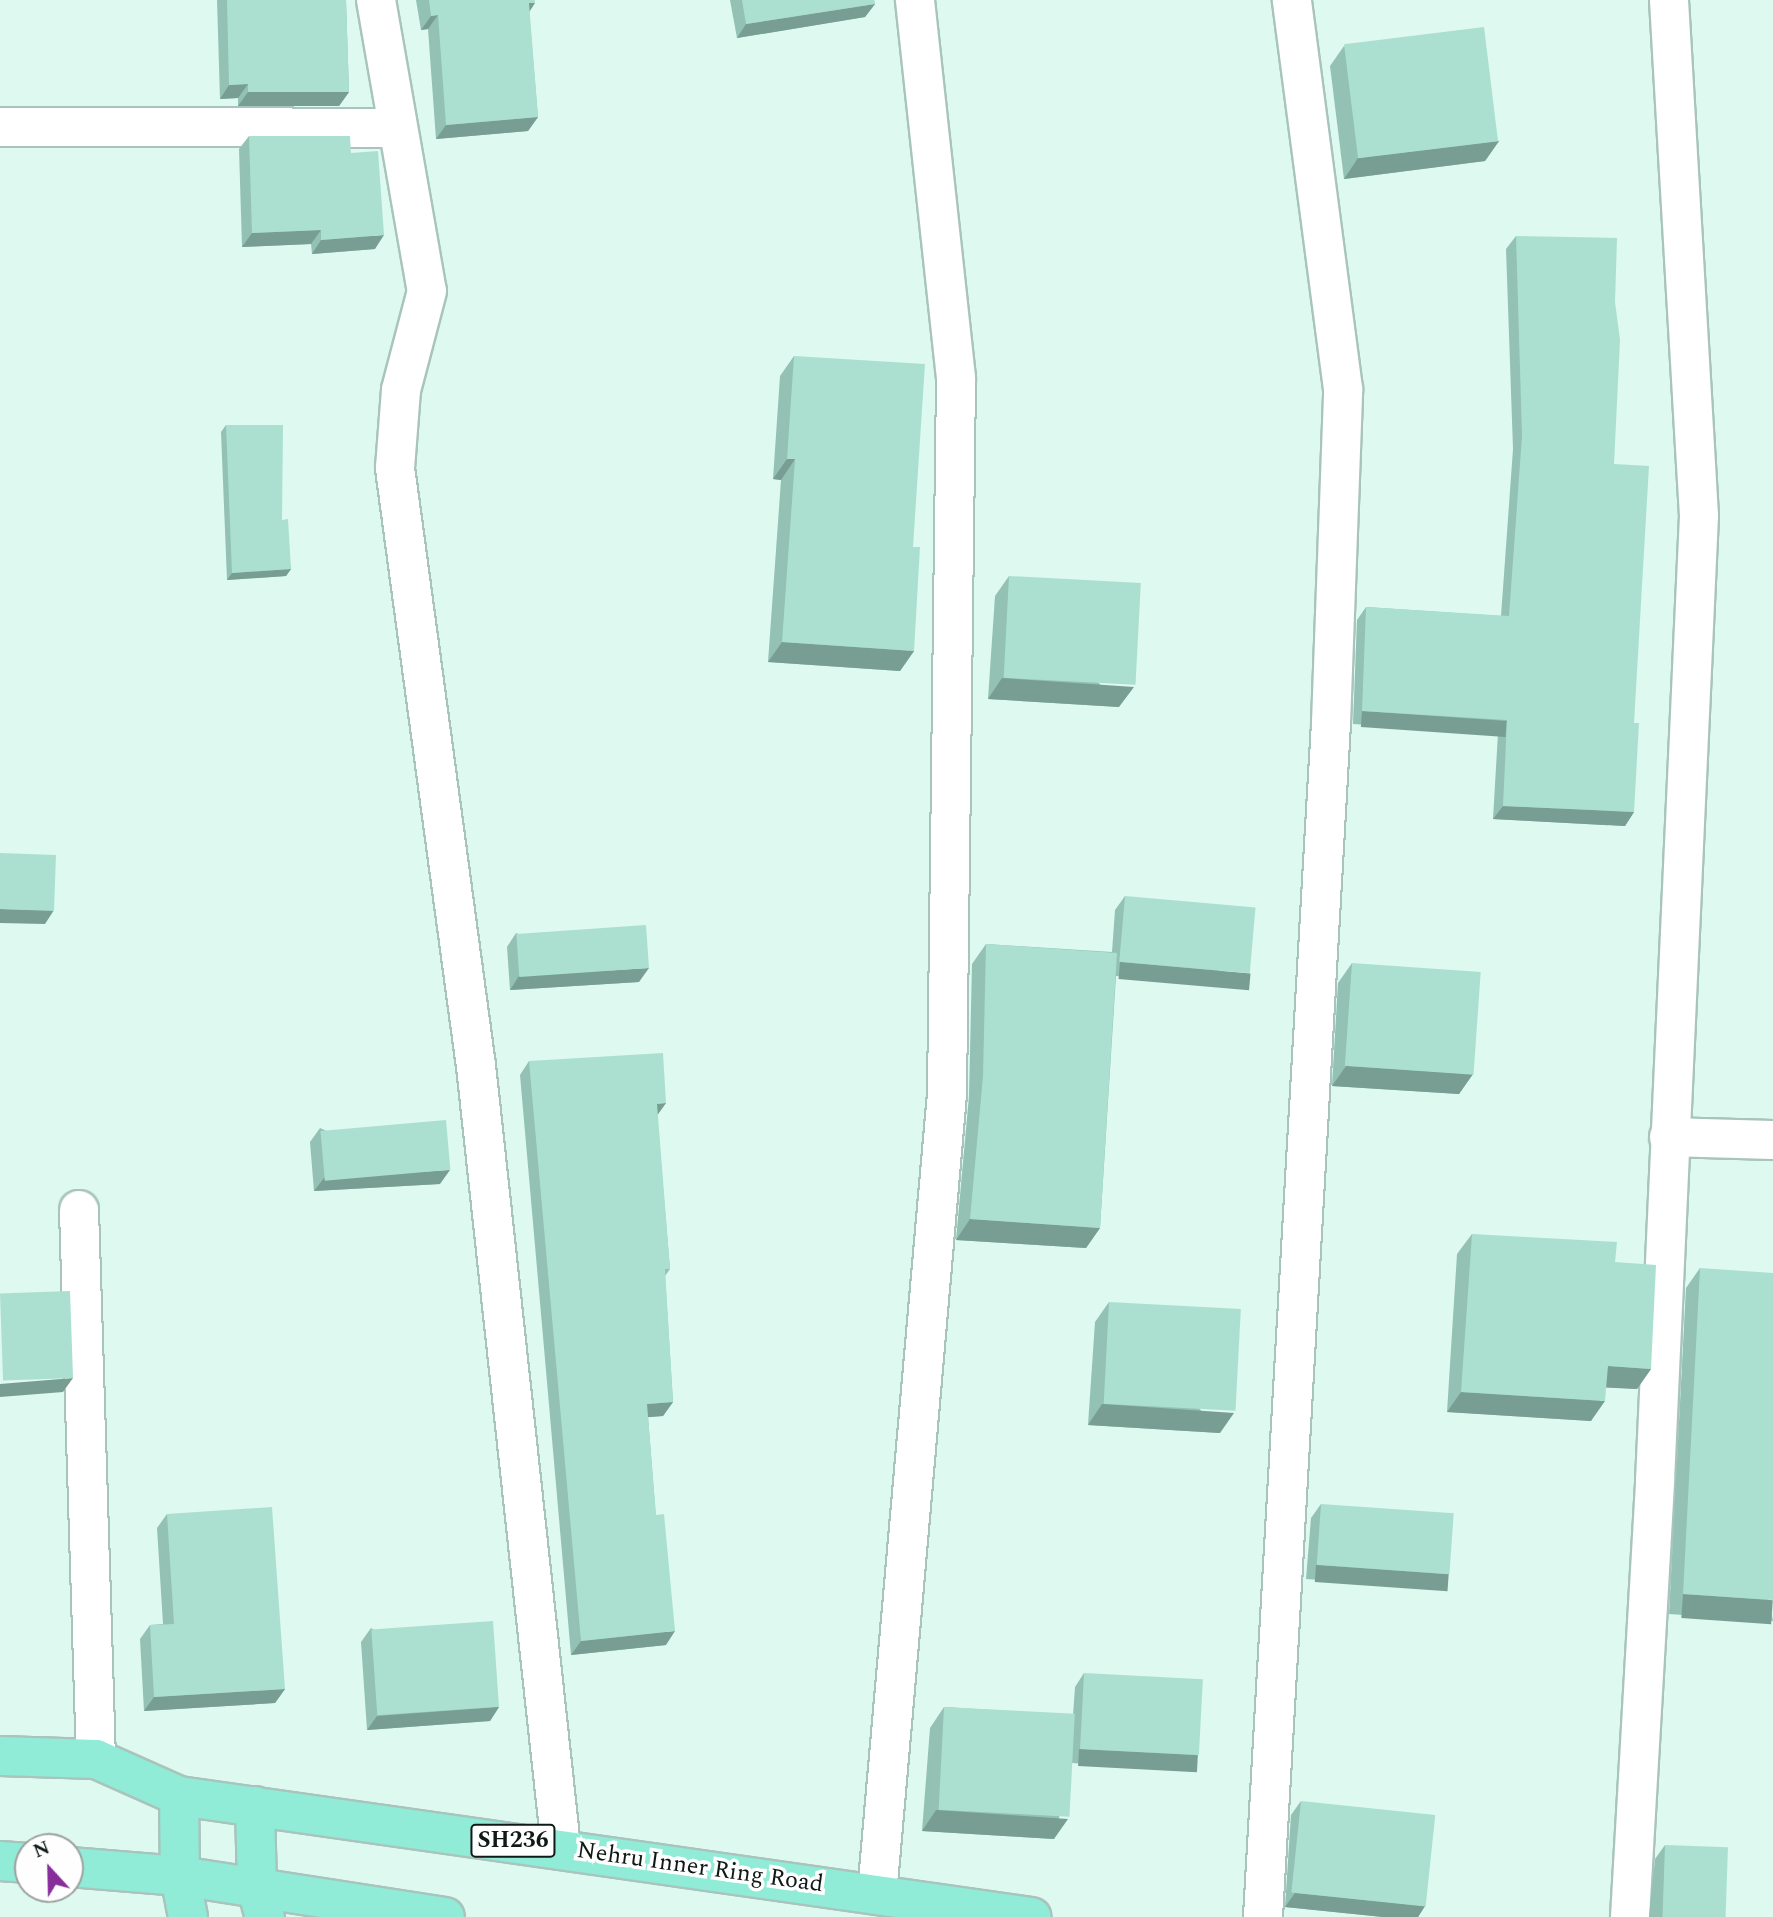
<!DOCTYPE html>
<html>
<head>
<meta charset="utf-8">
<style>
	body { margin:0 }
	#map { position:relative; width:1773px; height:1917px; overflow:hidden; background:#ddf9f0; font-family:Spectral,serif }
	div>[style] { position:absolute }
	.roads { filter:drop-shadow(2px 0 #a9c4bc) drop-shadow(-2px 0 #a9c4bc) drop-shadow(0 2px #a9c4bc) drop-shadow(0 -2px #a9c4bc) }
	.minor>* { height:38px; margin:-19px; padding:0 19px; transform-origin:19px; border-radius:19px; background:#fff }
	.primary>* { height:38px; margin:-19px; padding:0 19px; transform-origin:19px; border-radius:19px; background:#90ebd7 }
	.wall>* { inset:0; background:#93c1b4 }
	.shaded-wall>* { inset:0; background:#789d92; transform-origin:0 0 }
	.building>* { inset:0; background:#abe0d1; transform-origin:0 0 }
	span { translate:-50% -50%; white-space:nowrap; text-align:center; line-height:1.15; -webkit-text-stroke:7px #fefefe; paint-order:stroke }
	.shield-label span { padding:2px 5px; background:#fefefe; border:2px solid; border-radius:5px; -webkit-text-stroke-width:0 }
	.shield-label { font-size:23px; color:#0f1916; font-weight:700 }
	.street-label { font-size:24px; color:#0f1916 }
	.north { position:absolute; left:14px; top:1833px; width:70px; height:70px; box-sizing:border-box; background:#fefefe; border:2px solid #9ea2a1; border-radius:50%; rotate:338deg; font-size:19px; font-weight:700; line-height:28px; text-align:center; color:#0f1916 }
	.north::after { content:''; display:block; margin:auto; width:24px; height:32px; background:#872e9b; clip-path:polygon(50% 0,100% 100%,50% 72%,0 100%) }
</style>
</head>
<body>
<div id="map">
	<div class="roads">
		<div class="minor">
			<div style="left:376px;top:0;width:295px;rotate:80.1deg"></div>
			<div style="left:427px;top:291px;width:102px;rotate:104.7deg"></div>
			<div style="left:401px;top:390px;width:78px;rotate:94.4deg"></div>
			<div style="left:395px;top:468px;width:603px;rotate:82.29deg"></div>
			<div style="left:476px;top:1066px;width:786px;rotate:83.79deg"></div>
			<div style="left:0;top:127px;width:397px;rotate:0.1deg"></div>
			<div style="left:1669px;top:1137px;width:104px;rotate:1.7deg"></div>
			<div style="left:79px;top:1210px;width:549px;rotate:88.23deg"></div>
			<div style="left:877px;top:1894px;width:803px;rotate:-85deg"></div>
			<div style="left:947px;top:1094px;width:716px;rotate:-89.28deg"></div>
			<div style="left:956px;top:378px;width:380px;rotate:-96.2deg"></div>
			<div style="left:1263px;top:1917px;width:1196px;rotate:-86.74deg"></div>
			<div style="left:1331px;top:723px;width:334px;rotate:-87.9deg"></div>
			<div style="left:1343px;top:389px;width:392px;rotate:-97.5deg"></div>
			<div style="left:1630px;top:1917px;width:437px;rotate:-86.7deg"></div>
			<div style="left:1655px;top:1481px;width:966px;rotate:-87.39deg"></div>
			<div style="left:1699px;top:516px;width:517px;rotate:-93.33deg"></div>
		</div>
		<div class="primary">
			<div style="left:0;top:1756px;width:96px;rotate:1.8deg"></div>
			<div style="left:96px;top:1759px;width:91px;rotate:24deg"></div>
			<div style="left:179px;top:1796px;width:861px;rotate:8.08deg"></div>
			<div style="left:179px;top:1796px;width:80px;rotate:89.3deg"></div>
			<div style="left:180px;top:1876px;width:42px;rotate:79deg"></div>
			<div style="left:255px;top:1806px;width:82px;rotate:88.6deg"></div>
			<div style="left:257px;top:1888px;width:30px;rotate:75deg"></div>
			<div style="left:0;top:1861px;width:28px;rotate:4deg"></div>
			<div style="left:70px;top:1867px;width:110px;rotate:4.7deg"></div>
			<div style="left:180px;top:1876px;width:268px;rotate:8.8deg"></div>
		</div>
	</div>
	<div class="wall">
		<div style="clip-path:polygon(217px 0,346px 0,349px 92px,339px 106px,238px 106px,238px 98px,220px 99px)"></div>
		<div style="clip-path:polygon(416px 0,535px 0,529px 11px,538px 117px,528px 131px,436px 139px,428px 29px,421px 30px)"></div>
		<div style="clip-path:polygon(730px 0,874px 0,875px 4px,865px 17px,737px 38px)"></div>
		<div style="clip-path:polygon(1344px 46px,1499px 141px,1485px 161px,1344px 179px,1330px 66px)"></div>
		<div style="clip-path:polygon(249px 136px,351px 153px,375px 249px,312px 254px,311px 244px,242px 247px,239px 149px)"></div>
		<div style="clip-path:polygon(1516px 236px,1615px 302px,1614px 464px,1634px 723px,1634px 812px,1625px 826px,1493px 819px,1498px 733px,1353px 724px,1357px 620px,1366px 607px,1501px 616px,1513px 449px,1506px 249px)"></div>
		<div style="clip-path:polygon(794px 356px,913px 547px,914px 651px,900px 671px,768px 662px,781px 480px,773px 479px,780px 376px)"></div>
		<div style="clip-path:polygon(226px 425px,282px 520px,291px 569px,286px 576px,227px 580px,221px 432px)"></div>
		<div style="clip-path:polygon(1009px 576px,1119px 707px,988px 699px,995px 596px)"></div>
		<div style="clip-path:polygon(1125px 896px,1241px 987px,1116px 976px,1100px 1228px,1086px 1248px,956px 1240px,969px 1096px,972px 964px,986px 944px,1112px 952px,1115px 910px)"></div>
		<div style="clip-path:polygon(516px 933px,639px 982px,510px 990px,507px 947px)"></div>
		<div style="clip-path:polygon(1352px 963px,1473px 1074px,1459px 1094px,1332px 1086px,1338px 983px)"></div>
		<div style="clip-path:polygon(529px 1061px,666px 1103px,657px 1115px,670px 1269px,665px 1276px,673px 1402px,663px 1416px,648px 1417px,666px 1645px,571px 1655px,520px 1075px)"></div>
		<div style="clip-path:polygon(320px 1128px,440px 1184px,314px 1191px,310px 1142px)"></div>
		<div style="clip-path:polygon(1472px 1234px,1615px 1262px,1651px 1369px,1637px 1389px,1606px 1387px,1591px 1421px,1447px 1412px,1457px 1254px)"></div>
		<div style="clip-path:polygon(1700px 1268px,1773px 1621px,1669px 1614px,1686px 1288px)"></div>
		<div style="clip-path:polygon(1109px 1302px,1220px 1433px,1088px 1425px,1095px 1322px)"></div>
		<div style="clip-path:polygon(1321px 1504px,1449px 1574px,1439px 1588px,1306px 1579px,1311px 1518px)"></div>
		<div style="clip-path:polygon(167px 1514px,285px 1689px,275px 1703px,144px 1711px,140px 1639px,150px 1625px,163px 1624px,157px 1528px)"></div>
		<div style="clip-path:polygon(371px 1628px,499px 1707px,490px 1721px,367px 1730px,361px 1642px)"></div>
		<div style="clip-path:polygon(1084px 1673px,1198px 1756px,1188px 1770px,1072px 1763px,1054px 1839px,922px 1831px,930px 1728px,944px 1707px,1073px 1715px,1075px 1687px)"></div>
		<div style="clip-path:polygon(1301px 1801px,1425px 1906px,1418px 1917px,1383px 1917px,1285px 1907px,1291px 1815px)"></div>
		<div style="clip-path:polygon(1665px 1845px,1725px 1917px,1649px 1917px,1655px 1859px)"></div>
	</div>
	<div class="shaded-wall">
		<div style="clip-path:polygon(529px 3px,535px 3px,526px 17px)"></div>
		<div style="clip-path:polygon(875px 4px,865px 17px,737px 38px,746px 24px)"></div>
		<div style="clip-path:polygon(438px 15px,428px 29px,421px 30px,431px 16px)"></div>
		<div style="clip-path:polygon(248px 84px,238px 98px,220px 99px,229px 85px)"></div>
		<div style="clip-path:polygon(248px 92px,349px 92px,339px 106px,238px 106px)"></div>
		<div style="clip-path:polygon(538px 117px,528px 131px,436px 139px,446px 125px)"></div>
		<div style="clip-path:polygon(1499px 141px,1485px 161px,1344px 179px,1358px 158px)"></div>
		<div style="clip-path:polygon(321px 230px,311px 244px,242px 247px,252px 233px)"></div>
		<div style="clip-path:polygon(384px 235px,375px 249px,312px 254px,321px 240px)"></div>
		<div style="clip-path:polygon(787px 459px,795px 459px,781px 480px,773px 479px)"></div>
		<div style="clip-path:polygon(291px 569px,286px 576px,227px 580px,232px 573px)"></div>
		<div style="clip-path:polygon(782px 642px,914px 651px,900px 671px,768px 662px)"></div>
		<div style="clip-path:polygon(1002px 678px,1134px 687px,1119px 707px,988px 699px)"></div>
		<div style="left:1362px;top:711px;width:145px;height:16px;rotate:4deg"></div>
		<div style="clip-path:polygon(1503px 806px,1634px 812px,1625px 826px,1493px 819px)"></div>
		<div style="clip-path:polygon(0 909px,54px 910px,45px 924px,0 923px)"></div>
		<div style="left:1120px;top:962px;width:131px;height:17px;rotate:5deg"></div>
		<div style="clip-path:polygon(649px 968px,639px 982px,510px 990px,519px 976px)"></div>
		<div style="clip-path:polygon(1346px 1066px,1473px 1074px,1459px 1094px,1332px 1086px)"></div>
		<div style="clip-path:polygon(666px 1103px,656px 1117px,657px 1104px)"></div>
		<div style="clip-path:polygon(450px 1170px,440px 1184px,314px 1191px,324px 1178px)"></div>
		<div style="clip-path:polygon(970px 1219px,1100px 1228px,1086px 1248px,956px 1240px)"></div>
		<div style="clip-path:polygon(1608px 1366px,1651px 1369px,1637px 1389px,1594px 1387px)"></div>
		<div style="clip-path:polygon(73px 1378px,63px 1392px,0 1397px,0 1384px)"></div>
		<div style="clip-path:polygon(1461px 1392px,1605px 1401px,1591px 1421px,1447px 1412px)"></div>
		<div style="clip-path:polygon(673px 1402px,663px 1416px,638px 1418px,647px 1404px)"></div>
		<div style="clip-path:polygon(1102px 1404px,1234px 1413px,1220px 1433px,1088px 1425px)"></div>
		<div style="left:1316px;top:1565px;width:133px;height:17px;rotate:4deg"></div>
		<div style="left:1683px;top:1594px;width:90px;height:24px;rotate:4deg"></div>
		<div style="clip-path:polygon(675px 1631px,666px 1645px,571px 1655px,581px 1641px)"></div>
		<div style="clip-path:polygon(285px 1689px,275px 1703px,144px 1711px,154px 1697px)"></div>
		<div style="clip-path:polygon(499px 1707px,490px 1721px,367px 1730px,377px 1716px)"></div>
		<div style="left:1079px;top:1749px;width:119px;height:17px;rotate:3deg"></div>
		<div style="clip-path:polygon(936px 1810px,1068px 1819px,1054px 1839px,922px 1831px)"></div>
		<div style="clip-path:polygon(1295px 1893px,1425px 1906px,1418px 1917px,1383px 1917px,1285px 1907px)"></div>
	</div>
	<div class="building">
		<div style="clip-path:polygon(227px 0,346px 0,349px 92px,248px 92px,248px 84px,229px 85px)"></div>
		<div style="clip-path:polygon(429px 0,535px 0,535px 3px,529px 3px,538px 117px,446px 125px,438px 15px,431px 16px)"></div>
		<div style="clip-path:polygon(742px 0,874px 0,875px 4px,746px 24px)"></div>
		<div style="left:1484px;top:27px;width:115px;height:141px;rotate:83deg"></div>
		<div style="clip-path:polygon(249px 136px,350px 136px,351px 153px,378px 151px,384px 235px,321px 240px,321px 230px,252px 233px)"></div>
		<div style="clip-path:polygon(1516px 236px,1617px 238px,1615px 302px,1620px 340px,1614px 464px,1649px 466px,1634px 723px,1639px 723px,1634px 812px,1503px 806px,1507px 720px,1362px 711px,1366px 607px,1509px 616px,1522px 436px)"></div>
		<div style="clip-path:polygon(794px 356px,925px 364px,913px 547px,920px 547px,914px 651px,782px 642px,795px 459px,787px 459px)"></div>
		<div style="clip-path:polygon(226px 425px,283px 425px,282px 520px,288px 519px,291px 569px,232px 573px)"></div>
		<div style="left:1009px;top:576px;width:132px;height:102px;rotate:3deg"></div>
		<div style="left:0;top:853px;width:56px;height:56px;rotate:2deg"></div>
		<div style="left:1125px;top:896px;width:131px;height:66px;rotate:5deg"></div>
		<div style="left:646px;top:925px;width:43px;height:130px;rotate:86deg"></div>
		<div style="clip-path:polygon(986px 944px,1117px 953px,1100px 1228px,970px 1219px,983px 1076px)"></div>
		<div style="left:1352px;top:963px;width:129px;height:103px;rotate:4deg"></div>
		<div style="clip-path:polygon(663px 1053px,666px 1103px,657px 1104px,670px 1269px,665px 1269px,673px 1402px,647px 1404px,656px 1515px,664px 1514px,675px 1631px,581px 1641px,529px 1061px)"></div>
		<div style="left:446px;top:1120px;width:50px;height:126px;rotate:85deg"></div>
		<div style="clip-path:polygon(1472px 1234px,1617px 1242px,1615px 1262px,1656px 1265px,1651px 1369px,1608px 1366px,1605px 1401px,1461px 1392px)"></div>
		<div style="clip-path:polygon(1700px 1268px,1773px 1273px,1773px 1600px,1683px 1594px)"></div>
		<div style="left:70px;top:1291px;width:87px;height:70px;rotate:88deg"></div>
		<div style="left:1109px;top:1302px;width:132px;height:102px;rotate:3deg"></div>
		<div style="left:1321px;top:1504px;width:133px;height:61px;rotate:4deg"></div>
		<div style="clip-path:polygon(272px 1507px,285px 1689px,154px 1697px,150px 1625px,174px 1624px,167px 1514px)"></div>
		<div style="left:493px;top:1621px;width:86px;height:122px;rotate:86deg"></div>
		<div style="left:1084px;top:1673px;width:119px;height:76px;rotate:3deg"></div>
		<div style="left:944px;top:1707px;width:131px;height:103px;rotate:3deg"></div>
		<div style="left:1301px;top:1801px;width:135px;height:92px;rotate:6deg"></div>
		<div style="left:1665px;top:1845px;width:63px;height:72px;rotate:2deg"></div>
	</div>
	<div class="shield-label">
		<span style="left:513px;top:1841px">SH236</span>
	</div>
	<div class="street-label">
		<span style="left:700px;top:1868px;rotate:8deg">Nehru Inner Ring Road</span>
	</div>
	<div class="north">N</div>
</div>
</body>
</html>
